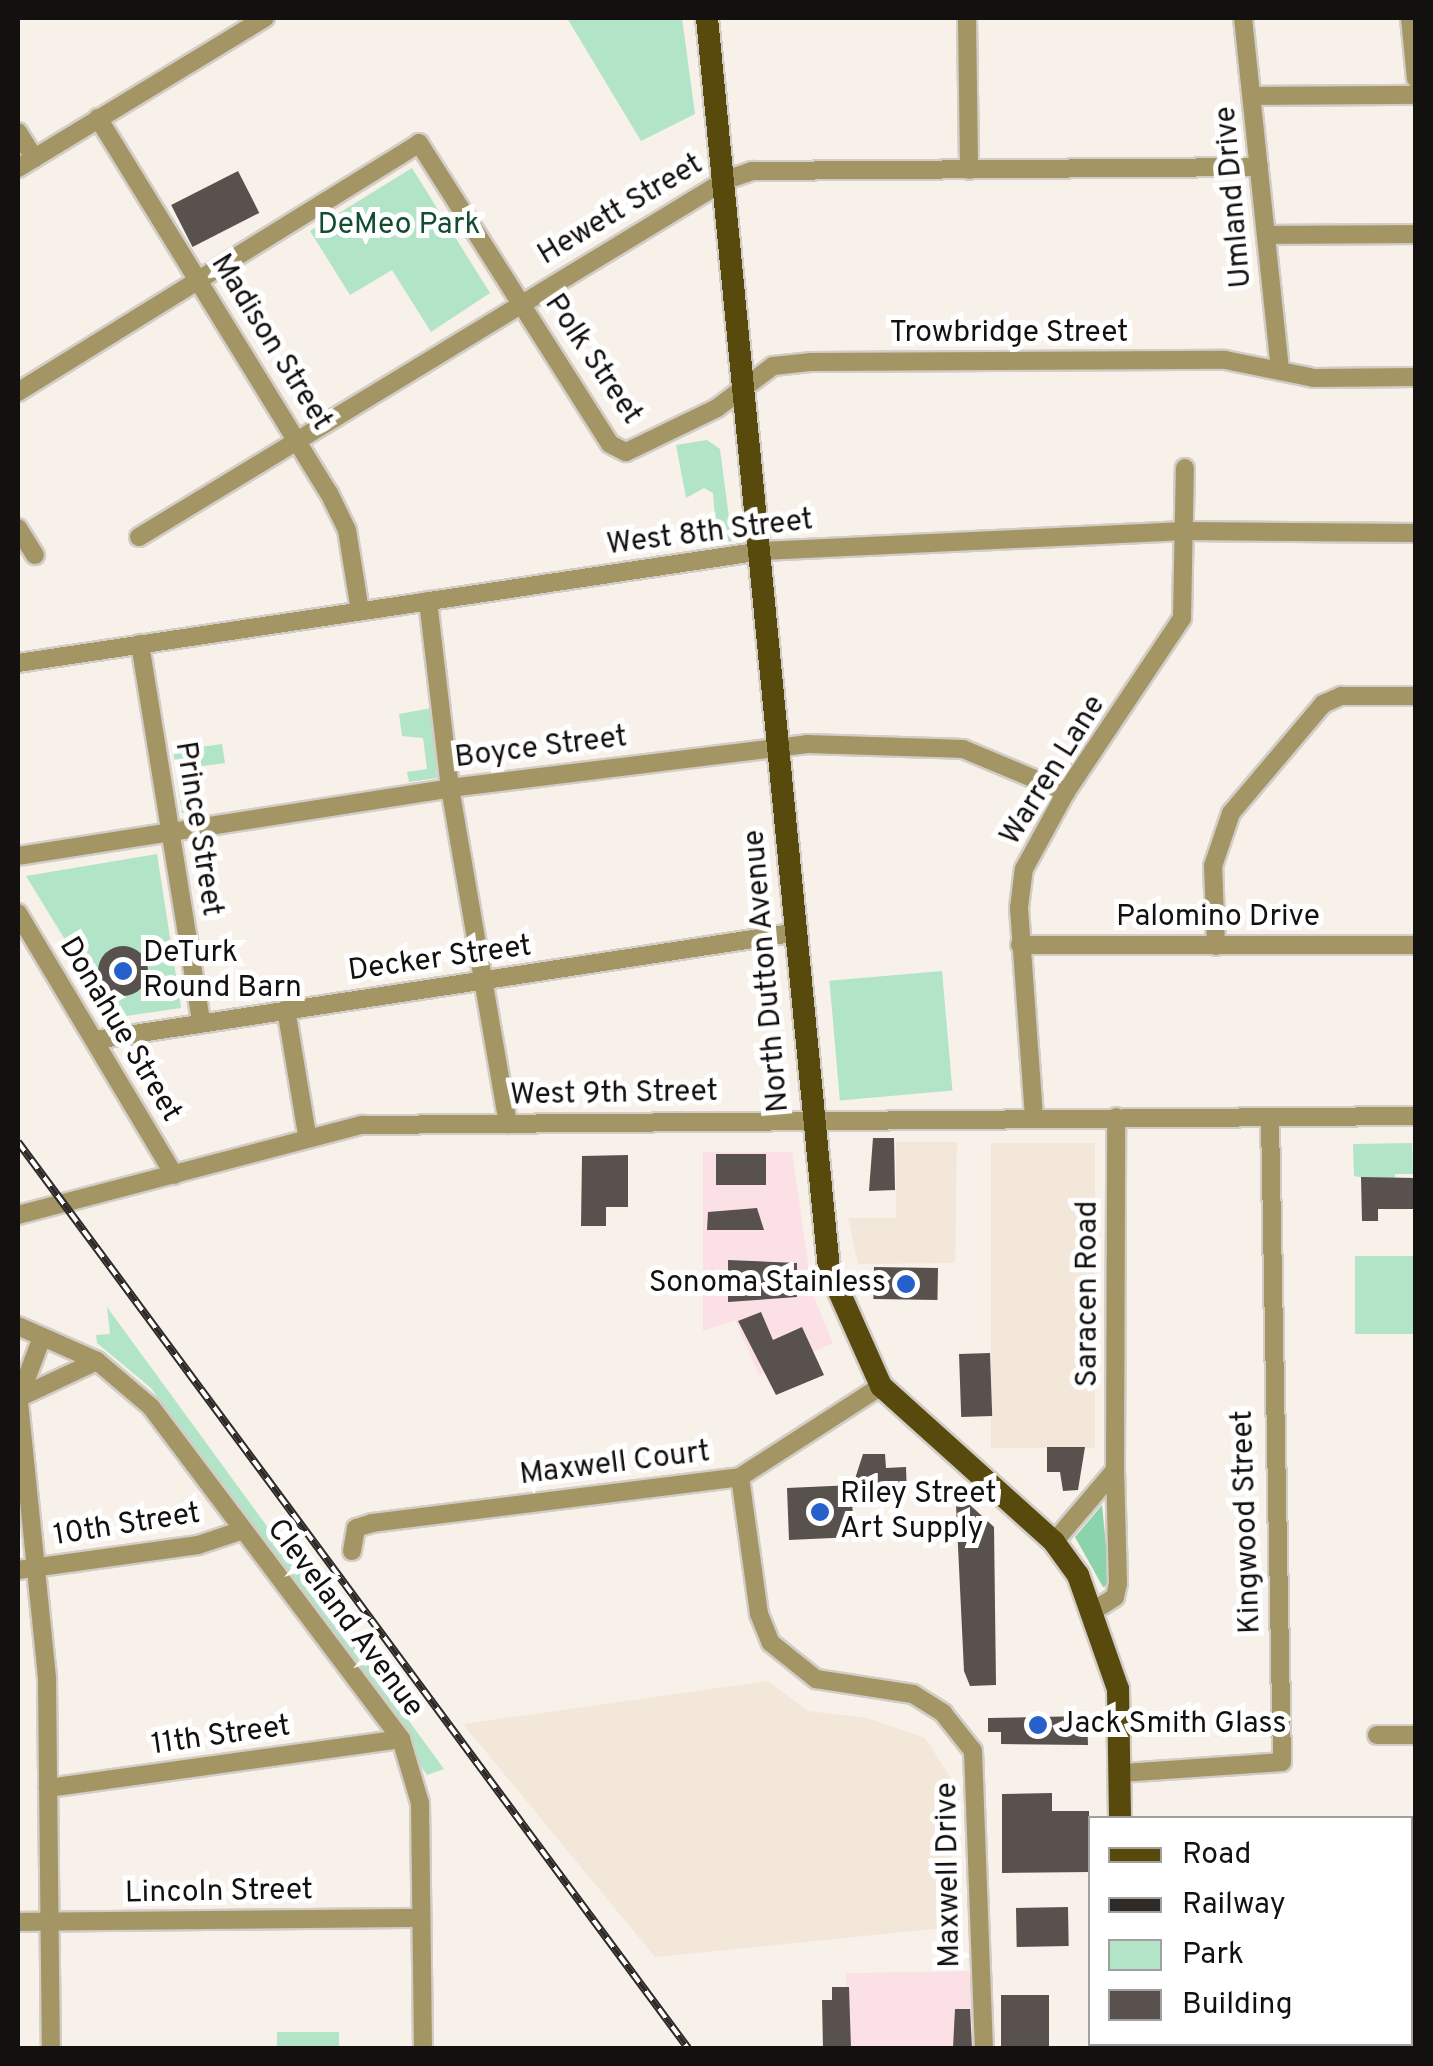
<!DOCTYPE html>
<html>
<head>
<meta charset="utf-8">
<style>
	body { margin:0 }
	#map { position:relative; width:1433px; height:2066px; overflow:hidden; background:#f7f1ea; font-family:Overpass,sans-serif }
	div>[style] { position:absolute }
	.commercial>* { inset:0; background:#fbe0e6; transform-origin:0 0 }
	.built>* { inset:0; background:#f2e7d9; transform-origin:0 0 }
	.green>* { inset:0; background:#b2e4c7; transform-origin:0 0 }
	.forest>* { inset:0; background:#8bd3aa }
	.building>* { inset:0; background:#58514d; transform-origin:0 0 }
	.round { border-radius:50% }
	.roads { filter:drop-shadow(2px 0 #d3cdc7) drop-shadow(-2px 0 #d3cdc7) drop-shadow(0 2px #d3cdc7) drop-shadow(0 -2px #d3cdc7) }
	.minor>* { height:18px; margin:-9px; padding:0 9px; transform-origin:9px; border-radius:9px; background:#a39564 }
	.major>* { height:22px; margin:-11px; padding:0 11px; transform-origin:11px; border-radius:11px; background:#58490c }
	.rail>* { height:8px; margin-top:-4px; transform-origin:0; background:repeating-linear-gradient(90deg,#fff 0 11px,#2d2a28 0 22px); box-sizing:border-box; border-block:2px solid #2d2a28 }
	.dots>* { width:28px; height:28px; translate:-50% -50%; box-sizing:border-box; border:5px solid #fff; border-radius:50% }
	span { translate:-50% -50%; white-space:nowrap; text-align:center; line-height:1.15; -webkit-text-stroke:10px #fff; paint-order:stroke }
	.street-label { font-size:30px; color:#13110f }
	.park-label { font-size:30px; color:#144c32 }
	.poi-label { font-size:30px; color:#13110f }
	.left { translate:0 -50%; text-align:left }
	.right { translate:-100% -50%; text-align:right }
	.frame { position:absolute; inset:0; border:20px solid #13110f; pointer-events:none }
	.legend { position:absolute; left:1088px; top:1816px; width:325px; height:230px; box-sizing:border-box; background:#fff; border:2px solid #a1a09f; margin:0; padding:12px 18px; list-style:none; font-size:30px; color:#13110f }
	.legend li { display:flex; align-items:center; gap:20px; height:50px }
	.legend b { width:50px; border:2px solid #a1a09f }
</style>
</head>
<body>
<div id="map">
	<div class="commercial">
		<div style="clip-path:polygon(703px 1152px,792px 1152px,812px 1292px,833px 1343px,759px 1375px,735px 1320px,703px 1331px)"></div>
		<div style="clip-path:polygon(1410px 1842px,1416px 1842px,1411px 2031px,1410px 2031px)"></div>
		<div style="left:972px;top:1971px;width:77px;height:126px;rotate:89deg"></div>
	</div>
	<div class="built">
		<div style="clip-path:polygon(896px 1142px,957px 1142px,955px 1263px,858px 1264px,848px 1218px,896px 1218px)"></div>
		<div style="left:991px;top:1143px;width:104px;height:305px"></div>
		<div style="clip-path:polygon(768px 1681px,808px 1711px,868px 1718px,925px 1738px,952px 1780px,953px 1927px,655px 1957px,463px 1724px)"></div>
	</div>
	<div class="green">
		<div style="clip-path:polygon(567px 18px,682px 18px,695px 114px,641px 141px)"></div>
		<div style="clip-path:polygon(412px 168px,490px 293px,431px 332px,392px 270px,350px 295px,310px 231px)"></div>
		<div style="clip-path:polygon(707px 440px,720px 449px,732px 541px,700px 546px,698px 533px,716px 530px,713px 493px,704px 488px,686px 498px,676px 445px)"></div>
		<div style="clip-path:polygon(432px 708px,437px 778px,409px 782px,407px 772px,427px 769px,423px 738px,402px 736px,399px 714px)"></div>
		<div style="clip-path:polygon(222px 744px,225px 763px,195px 767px,201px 810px,182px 813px,173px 751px)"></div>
		<div style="clip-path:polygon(157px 854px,181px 1008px,113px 1018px,26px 876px)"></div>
		<div style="left:942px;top:971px;width:120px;height:113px;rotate:85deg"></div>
		<div style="clip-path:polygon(1412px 1143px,1413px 1174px,1395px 1174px,1395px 1183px,1354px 1176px,1353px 1144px)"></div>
		<div style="left:1415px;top:1256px;width:78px;height:60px;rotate:90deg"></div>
		<div style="clip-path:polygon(107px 1307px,444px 1769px,427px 1775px,151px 1388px,97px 1343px,96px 1335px,110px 1334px)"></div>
		<div style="left:277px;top:2032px;width:62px;height:16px"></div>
	</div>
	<div class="forest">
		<div style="clip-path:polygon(1102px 1505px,1110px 1585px,1103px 1587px,1075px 1537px)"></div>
	</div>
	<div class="building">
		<div style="left:238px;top:171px;width:47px;height:75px;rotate:63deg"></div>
		<div class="round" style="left:98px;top:946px;width:50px;height:50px"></div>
		<div style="clip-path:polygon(873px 1138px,894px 1138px,895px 1190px,869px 1191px)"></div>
		<div style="left:716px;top:1154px;width:50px;height:31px"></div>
		<div style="clip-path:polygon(628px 1155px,628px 1207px,606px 1207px,606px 1226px,581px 1226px,582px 1156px)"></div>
		<div style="clip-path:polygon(1361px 1177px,1416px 1178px,1416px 1209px,1378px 1209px,1378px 1221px,1362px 1221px)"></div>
		<div style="clip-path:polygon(757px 1208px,764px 1230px,707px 1230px,708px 1212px)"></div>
		<div style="clip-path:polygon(728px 1260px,797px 1263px,797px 1297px,728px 1302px)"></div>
		<div style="left:874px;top:1267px;width:64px;height:32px;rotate:1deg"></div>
		<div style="clip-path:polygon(761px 1312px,773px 1340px,802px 1327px,824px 1375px,776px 1395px,738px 1321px)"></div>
		<div style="left:990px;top:1353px;width:63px;height:31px;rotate:88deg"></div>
		<div style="clip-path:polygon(1047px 1447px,1085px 1447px,1078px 1490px,1063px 1491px,1060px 1472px,1047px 1472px)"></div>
		<div style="clip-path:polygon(863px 1454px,885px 1454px,886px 1468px,906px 1467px,907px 1497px,852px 1498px,854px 1537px,789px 1540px,787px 1488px,853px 1485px)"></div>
		<div style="clip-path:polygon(956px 1505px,970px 1505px,994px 1527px,996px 1685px,970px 1686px,964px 1671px)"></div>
		<div style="clip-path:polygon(1087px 1716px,1088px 1745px,1001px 1744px,1001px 1732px,988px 1732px,988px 1718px)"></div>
		<div style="clip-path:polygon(1052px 1793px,1052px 1811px,1089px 1811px,1090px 1872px,1002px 1873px,1002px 1794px)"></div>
		<div style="left:1068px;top:1907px;width:39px;height:52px;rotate:89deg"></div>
		<div style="clip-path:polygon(832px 1987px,849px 1987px,851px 2048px,823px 2048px,822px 2000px,832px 2000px)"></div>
		<div style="left:1001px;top:1995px;width:48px;height:53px"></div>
		<div style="clip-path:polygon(955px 2009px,970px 2009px,972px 2048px,953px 2048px)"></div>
	</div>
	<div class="roads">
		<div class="minor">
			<div style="left:967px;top:18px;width:152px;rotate:89.2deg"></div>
			<div style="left:1243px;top:18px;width:355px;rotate:84deg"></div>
			<div style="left:1410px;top:18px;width:61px;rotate:84.4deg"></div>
			<div style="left:1254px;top:96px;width:162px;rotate:-0.4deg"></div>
			<div style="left:98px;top:118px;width:440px;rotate:58.4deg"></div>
			<div style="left:329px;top:493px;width:41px;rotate:64.1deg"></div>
			<div style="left:347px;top:530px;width:82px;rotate:80.9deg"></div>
			<div style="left:18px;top:132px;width:31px;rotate:58deg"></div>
			<div style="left:18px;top:168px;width:289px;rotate:-31.3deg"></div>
			<div style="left:1266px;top:235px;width:150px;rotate:-0.4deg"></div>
			<div style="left:18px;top:392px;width:472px;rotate:-31.8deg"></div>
			<div style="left:419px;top:143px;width:356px;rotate:57.6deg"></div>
			<div style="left:610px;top:444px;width:18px;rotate:27deg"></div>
			<div style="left:626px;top:452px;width:101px;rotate:-25.8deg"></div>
			<div style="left:717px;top:408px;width:70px;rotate:-36.9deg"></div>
			<div style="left:773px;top:366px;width:37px;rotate:-6deg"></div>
			<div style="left:810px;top:362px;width:415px;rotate:-0.3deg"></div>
			<div style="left:1225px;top:360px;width:91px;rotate:11.4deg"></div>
			<div style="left:1314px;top:378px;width:102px;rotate:-0.6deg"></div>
			<div style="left:18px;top:528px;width:32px;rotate:58deg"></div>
			<div style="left:139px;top:537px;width:687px;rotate:-31.31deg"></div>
			<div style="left:726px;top:180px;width:28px;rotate:-19deg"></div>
			<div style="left:752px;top:171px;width:507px;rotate:-0.45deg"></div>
			<div style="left:428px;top:601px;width:188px;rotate:83.3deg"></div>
			<div style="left:450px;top:788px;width:341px;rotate:80.2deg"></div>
			<div style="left:140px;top:644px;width:383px;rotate:80.8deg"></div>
			<div style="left:18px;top:663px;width:752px;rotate:-8.56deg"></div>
			<div style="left:762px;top:551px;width:423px;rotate:-2.7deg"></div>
			<div style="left:1185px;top:531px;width:231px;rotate:0.5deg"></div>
			<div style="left:18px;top:856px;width:437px;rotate:-8.9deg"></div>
			<div style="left:450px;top:788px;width:360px;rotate:-7deg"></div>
			<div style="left:807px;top:744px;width:156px;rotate:1.8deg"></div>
			<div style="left:963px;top:749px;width:112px;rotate:22.7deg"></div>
			<div style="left:18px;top:913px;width:305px;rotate:59.2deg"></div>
			<div style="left:1020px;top:945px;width:396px"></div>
			<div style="left:1216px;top:946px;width:80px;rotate:-92.1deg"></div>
			<div style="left:1213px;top:866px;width:56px;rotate:-71.2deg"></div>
			<div style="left:1231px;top:813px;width:143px;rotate:-49.8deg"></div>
			<div style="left:1323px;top:704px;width:20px;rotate:-24deg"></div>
			<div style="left:1341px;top:696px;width:75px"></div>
			<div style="left:286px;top:1009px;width:127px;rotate:80.5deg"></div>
			<div style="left:95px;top:1040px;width:705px;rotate:-8.73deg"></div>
			<div style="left:1034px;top:1117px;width:210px;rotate:-94.1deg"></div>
			<div style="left:1019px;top:908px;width:39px;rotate:-83deg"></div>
			<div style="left:1024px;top:869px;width:88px;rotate:-61.4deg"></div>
			<div style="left:1066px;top:792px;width:209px;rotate:-56.3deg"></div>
			<div style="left:1182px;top:618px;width:150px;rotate:-88.9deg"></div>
			<div style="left:18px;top:1215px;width:356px;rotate:-14.7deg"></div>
			<div style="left:362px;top:1125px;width:1054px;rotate:-0.49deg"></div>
			<div style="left:18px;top:1326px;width:86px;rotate:23.9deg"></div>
			<div style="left:97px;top:1361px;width:71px;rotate:40.4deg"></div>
			<div style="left:151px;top:1407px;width:416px;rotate:53deg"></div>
			<div style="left:401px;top:1739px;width:67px;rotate:73.5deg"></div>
			<div style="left:420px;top:1803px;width:245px;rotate:89.3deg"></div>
			<div style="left:18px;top:1392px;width:288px;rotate:84.2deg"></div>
			<div style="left:47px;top:1679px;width:369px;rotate:89.4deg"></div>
			<div style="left:18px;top:1398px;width:87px;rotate:-25.1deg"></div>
			<div style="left:19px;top:1398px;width:65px;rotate:-69.3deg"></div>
			<div style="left:740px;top:1477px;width:138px;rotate:82.1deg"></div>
			<div style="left:759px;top:1614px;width:31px;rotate:68deg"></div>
			<div style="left:771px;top:1643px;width:58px;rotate:38.7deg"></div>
			<div style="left:816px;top:1679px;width:98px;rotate:8.8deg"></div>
			<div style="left:913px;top:1694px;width:36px;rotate:32deg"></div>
			<div style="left:943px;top:1713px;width:48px;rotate:51.7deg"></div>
			<div style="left:973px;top:1751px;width:297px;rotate:87.9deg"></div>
			<div style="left:1054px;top:1542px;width:94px;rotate:-49.7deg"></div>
			<div style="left:1115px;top:1470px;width:353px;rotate:-89.8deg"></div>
			<div style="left:352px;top:1551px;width:23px;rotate:-80deg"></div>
			<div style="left:356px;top:1528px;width:17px;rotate:-17deg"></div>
			<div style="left:372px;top:1523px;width:371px;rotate:-7.1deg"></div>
			<div style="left:740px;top:1477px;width:168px;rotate:-32.8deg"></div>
			<div style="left:18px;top:1570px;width:182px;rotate:-7.9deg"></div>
			<div style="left:198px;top:1545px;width:47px;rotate:-18.4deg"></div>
			<div style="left:1093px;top:1611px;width:26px;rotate:-32deg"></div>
			<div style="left:1115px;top:1597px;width:14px;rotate:-78deg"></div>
			<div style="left:1118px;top:1583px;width:112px;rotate:-91.5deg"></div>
			<div style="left:1377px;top:1735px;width:39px"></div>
			<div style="left:1122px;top:1773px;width:160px;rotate:-3.9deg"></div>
			<div style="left:1282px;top:1762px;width:642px;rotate:-91.07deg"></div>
			<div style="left:48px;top:1788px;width:356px;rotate:-7.9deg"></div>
			<div style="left:18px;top:1922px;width:403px;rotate:-0.6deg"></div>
		</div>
		<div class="major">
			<div style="left:707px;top:18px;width:1257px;rotate:84.43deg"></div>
			<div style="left:829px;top:1269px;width:128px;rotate:66deg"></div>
			<div style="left:881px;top:1386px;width:233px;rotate:42deg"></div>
			<div style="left:1054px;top:1542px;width:41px;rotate:54deg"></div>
			<div style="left:1078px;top:1575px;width:121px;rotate:70.7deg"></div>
			<div style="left:1118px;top:1689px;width:129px;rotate:89.1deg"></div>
			<div style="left:1112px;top:2044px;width:4px;rotate:90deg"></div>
		</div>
	</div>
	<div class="rail">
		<div style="left:18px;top:1142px;width:1127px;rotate:53.52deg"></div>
	</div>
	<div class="dots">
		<div style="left:123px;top:971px;background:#2660cd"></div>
		<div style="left:906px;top:1284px;background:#2660cd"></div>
		<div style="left:820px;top:1512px;background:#2660cd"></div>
		<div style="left:1038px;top:1725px;background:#2660cd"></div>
	</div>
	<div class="street-label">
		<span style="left:1235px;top:197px;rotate:-95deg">Umland Drive</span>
		<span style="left:621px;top:211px;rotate:-31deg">Hewett Street</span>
		<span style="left:1009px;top:334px">Trowbridge Street</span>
		<span style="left:270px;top:343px;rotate:58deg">Madison Street</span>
		<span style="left:592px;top:360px;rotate:56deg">Polk Street</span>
		<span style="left:710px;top:534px;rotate:-7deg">West 8th Street</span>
		<span style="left:541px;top:749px;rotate:-7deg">Boyce Street</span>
		<span style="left:1054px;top:771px;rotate:-58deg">Warren Lane</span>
		<span style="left:197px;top:829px;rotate:81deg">Prince Street</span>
		<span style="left:1218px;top:918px">Palomino Drive</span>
		<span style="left:440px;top:960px;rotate:-8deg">Decker Street</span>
		<span style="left:768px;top:971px;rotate:-95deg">North Dutton Avenue</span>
		<span style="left:119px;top:1030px;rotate:59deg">Donahue Street</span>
		<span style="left:614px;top:1095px;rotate:-1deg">West 9th Street</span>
		<span style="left:1089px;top:1294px;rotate:-90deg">Saracen Road</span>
		<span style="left:615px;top:1465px;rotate:-7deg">Maxwell Court</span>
		<span style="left:1248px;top:1522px;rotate:-92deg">Kingwood Street</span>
		<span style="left:127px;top:1526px;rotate:-9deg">10th Street</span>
		<span style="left:344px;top:1619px;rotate:53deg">Cleveland Avenue</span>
		<span style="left:221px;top:1737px;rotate:-8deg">11th Street</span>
		<span style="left:950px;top:1875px;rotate:-91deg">Maxwell Drive</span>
		<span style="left:219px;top:1893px;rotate:-1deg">Lincoln Street</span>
	</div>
	<div class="park-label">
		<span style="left:399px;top:226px">DeMeo Park</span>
	</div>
	<div class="poi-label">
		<span class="left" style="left:143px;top:971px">DeTurk<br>Round Barn</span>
		<span class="right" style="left:886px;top:1284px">Sonoma Stainless</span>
		<span class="left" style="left:840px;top:1512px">Riley Street<br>Art Supply</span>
		<span class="left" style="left:1058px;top:1725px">Jack Smith Glass</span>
	</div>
	<div class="frame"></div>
	<ul class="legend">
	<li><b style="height:12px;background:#58490c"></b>Road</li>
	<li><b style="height:12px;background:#2d2a28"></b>Railway</li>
	<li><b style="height:28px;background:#b2e4c7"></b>Park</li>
	<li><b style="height:28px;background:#58514d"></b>Building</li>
	</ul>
</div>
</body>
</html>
